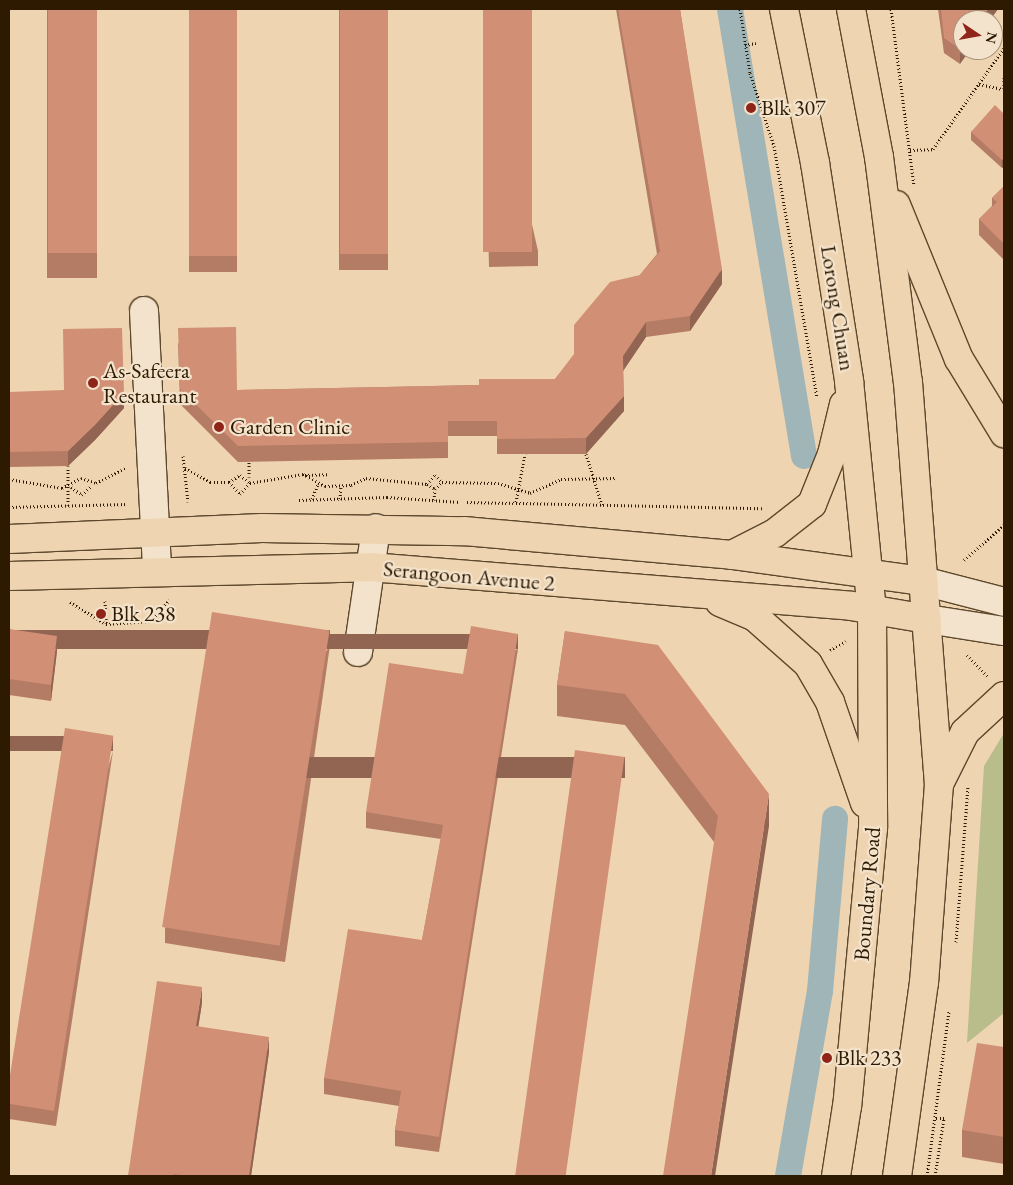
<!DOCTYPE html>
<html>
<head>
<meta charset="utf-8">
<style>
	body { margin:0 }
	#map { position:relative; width:1013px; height:1185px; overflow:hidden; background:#eed4b0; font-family:"EB Garamond",serif }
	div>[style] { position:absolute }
	.green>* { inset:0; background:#b9bc8b }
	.canal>* { height:26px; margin:-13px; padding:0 13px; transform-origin:13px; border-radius:13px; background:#9fb5b7 }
	.path>* { height:3px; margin-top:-1.5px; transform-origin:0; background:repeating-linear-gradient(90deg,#2d1a00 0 1px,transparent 0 3.5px) }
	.roads { filter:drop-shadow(1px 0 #5d482c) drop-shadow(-1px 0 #5d482c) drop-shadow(0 1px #5d482c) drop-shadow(0 -1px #5d482c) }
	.minor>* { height:28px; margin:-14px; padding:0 14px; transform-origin:14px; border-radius:14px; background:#f4e3cc }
	.major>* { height:28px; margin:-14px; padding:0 14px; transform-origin:14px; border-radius:14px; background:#eed4b0 }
	.wall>* { inset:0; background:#b47b65; transform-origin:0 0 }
	.shaded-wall>* { inset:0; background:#926452; transform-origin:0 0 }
	.building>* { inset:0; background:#d18f75; transform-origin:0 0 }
	.dots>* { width:14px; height:14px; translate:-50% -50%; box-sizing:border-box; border:2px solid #f4e3cc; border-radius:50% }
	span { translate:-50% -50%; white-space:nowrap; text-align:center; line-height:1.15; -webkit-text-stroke:4.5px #f4e3cc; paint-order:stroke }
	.poi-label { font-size:22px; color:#2d1a00 }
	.left { translate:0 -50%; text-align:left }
	.street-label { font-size:22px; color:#2d1a00 }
	.frame { position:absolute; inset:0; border:10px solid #2d1a00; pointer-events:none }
	.north { position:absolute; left:953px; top:10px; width:50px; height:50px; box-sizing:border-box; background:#f4e3cc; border:1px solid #a4937a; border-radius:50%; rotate:102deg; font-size:14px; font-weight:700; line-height:20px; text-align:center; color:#2d1a00 }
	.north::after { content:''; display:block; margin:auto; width:18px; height:22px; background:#8f2418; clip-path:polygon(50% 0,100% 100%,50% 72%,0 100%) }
</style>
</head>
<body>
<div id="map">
	<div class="green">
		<div style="clip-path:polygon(1004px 733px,1004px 1013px,967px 1043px,984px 766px)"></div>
	</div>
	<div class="canal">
		<div style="left:730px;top:9px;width:453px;rotate:80.6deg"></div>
		<div style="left:788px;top:1176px;width:188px;rotate:-80.2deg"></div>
		<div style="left:820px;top:991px;width:173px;rotate:-85deg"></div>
	</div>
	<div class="path">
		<div style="left:740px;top:9px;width:65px;rotate:81.1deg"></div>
		<div style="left:750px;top:73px;width:77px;rotate:71.8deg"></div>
		<div style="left:774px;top:146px;width:255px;rotate:80.3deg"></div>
		<div style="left:891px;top:9px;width:178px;rotate:82.6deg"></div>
		<div style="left:745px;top:45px;width:11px;rotate:-10deg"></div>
		<div style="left:1004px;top:77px;width:14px;rotate:90deg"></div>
		<div style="left:979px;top:84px;width:25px;rotate:12deg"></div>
		<div style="left:910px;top:150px;width:23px;rotate:-2deg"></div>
		<div style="left:933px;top:149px;width:123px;rotate:-54.9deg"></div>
		<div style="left:586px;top:454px;width:53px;rotate:72.6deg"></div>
		<div style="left:183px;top:456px;width:46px;rotate:83.8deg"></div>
		<div style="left:185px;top:468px;width:29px;rotate:29deg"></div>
		<div style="left:210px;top:482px;width:19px"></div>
		<div style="left:229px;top:482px;width:13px;rotate:-32deg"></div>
		<div style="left:240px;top:475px;width:13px;rotate:39deg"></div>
		<div style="left:250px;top:483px;width:54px;rotate:-9.6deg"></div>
		<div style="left:303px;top:474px;width:25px;rotate:29deg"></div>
		<div style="left:325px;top:486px;width:26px;rotate:-2deg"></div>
		<div style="left:351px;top:485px;width:17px;rotate:-25deg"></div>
		<div style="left:366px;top:478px;width:61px;rotate:5.6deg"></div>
		<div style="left:427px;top:484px;width:9px;rotate:32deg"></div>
		<div style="left:435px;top:489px;width:10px;rotate:-45deg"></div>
		<div style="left:442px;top:482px;width:56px;rotate:1deg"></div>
		<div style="left:498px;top:483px;width:34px;rotate:17deg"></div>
		<div style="left:530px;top:493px;width:34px;rotate:-24deg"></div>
		<div style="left:561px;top:479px;width:56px;rotate:-1deg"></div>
		<div style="left:305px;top:475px;width:24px;rotate:-2deg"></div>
		<div style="left:249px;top:477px;width:16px;rotate:-90deg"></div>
		<div style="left:9px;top:479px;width:54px;rotate:9.6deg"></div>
		<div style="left:62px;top:488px;width:21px;rotate:-28deg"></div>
		<div style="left:81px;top:478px;width:16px;rotate:18deg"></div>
		<div style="left:96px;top:483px;width:33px;rotate:-27deg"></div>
		<div style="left:229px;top:482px;width:16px;rotate:47deg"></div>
		<div style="left:240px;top:494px;width:15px;rotate:-48deg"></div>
		<div style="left:427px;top:484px;width:12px;rotate:-48deg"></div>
		<div style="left:435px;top:475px;width:10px;rotate:45deg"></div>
		<div style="left:71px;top:487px;width:14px;rotate:36deg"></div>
		<div style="left:82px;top:495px;width:14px;rotate:-45deg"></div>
		<div style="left:312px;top:499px;width:16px;rotate:-68deg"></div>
		<div style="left:340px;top:499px;width:13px;rotate:-86deg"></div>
		<div style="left:299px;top:500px;width:88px;rotate:-2deg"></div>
		<div style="left:387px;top:497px;width:73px;rotate:3.9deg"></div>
		<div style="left:434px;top:500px;width:11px;rotate:-85deg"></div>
		<div style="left:467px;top:502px;width:295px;rotate:1.2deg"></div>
		<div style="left:516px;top:502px;width:49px;rotate:-79.4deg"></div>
		<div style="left:68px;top:505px;width:39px;rotate:-90deg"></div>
		<div style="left:9px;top:507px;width:119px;rotate:-1.4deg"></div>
		<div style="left:964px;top:560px;width:53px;rotate:-41.2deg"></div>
		<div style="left:105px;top:601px;width:22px;rotate:87deg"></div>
		<div style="left:70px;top:602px;width:42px;rotate:31.4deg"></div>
		<div style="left:106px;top:624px;width:45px;rotate:-3.8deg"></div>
		<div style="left:151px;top:621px;width:28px;rotate:-49deg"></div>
		<div style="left:830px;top:650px;width:18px;rotate:-29deg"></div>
		<div style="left:967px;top:655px;width:29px;rotate:46deg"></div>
		<div style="left:956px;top:942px;width:155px;rotate:-85.6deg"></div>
		<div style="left:927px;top:1176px;width:166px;rotate:-82.4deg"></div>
		<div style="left:935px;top:1176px;width:59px;rotate:-81.2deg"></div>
		<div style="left:944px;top:1118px;width:8px;rotate:180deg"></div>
	</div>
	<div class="roads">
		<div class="minor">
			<div style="left:144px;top:311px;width:260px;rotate:87.1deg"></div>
			<div style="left:923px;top:581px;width:84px;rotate:14.5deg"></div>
			<div style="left:927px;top:619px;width:78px;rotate:8.9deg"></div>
			<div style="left:358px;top:652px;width:125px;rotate:-81.7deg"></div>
		</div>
		<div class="major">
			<div style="left:784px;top:9px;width:157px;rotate:78.6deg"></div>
			<div style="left:815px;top:163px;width:221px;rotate:81.1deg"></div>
			<div style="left:849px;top:381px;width:230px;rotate:84.3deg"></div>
			<div style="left:872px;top:610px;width:218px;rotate:89.7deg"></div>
			<div style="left:873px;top:828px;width:279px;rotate:95.3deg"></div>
			<div style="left:847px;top:1106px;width:71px;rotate:98.9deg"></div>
			<div style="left:851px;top:9px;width:151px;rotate:79.3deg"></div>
			<div style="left:879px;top:157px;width:227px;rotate:82.7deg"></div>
			<div style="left:908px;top:382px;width:403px;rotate:85.6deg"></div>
			<div style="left:939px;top:784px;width:199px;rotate:94.3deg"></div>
			<div style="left:924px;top:982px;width:196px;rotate:97.9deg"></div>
			<div style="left:896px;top:205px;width:166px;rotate:67.8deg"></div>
			<div style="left:959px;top:359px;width:87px;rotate:58.7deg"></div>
			<div style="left:9px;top:539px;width:253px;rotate:-2.5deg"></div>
			<div style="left:262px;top:528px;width:202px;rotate:0.9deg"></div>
			<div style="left:464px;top:531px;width:269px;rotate:5.1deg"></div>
			<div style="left:732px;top:555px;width:193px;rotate:7.8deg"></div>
			<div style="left:732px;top:555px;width:48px;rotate:-27.1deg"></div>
			<div style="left:775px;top:533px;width:47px;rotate:-38.1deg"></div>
			<div style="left:812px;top:504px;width:54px;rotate:-68.2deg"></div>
			<div style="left:832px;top:454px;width:51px;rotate:-76.5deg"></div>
			<div style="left:9px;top:576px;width:361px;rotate:-1.4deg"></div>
			<div style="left:370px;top:567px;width:483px;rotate:4.6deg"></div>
			<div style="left:851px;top:606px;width:77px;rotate:9.7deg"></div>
			<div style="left:720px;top:602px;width:38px;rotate:23deg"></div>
			<div style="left:755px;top:617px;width:71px;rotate:41.6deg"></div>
			<div style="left:808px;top:664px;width:44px;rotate:59.9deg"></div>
			<div style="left:830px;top:702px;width:107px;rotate:70.9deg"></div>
			<div style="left:939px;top:784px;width:58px;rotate:-63.4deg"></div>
			<div style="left:965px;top:732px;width:53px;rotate:-42.7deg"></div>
		</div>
	</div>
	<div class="wall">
		<div style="left:47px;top:9px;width:50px;height:269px"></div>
		<div style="left:189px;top:9px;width:48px;height:263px"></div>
		<div style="left:339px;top:9px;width:49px;height:261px"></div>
		<div style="clip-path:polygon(483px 9px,538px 251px,538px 266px,489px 267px)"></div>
		<div style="clip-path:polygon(616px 9px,680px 9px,722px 284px,690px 331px,646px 337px,623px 371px,624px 411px,586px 454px,497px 454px,497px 436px,448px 436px,448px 458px,238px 462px,180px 404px,178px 343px,237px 390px,479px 385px,555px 379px,657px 254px)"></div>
		<div style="clip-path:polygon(938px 9px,998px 9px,990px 20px,963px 20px,960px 64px,944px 53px)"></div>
		<div style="clip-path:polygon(1004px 114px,1004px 166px,1002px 168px,971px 140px,971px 132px)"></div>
		<div style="clip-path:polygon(1004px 186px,1004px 260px,979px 235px,979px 219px,992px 206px,992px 198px)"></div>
		<div style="clip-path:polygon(9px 392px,124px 408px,95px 440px,68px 466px,9px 467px)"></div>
		<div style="clip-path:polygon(9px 629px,57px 651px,51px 701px,9px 695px)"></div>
		<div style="clip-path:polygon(565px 631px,769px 826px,714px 842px,625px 725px,557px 716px,557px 685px)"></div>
		<div style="clip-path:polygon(330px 645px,285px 962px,165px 943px,165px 928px)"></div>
		<div style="clip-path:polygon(518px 649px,439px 1152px,395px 1146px,395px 1130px,399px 1106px,324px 1094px,324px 1078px,422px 940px,441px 839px,366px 828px,366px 812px,463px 674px)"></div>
		<div style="clip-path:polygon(113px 751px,56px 1126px,9px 1119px,9px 1104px)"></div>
		<div style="clip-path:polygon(202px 1003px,198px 1027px,269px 1052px,251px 1176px,128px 1176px)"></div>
		<div style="clip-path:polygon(1004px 1047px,1004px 1164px,962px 1157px,962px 1130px)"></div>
	</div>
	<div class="shaded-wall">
		<div style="clip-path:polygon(988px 9px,998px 9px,990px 20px,980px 20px)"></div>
		<div style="clip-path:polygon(963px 45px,963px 50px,970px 50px,960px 64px,960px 49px)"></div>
		<div style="clip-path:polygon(1004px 158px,1004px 166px,1002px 168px,1002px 160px)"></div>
		<div style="clip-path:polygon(722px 269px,722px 284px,690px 331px,690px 316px)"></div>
		<div style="clip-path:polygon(646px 322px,646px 337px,623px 371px,623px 356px)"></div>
		<div style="clip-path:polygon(124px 393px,124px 408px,95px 440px,68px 466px,68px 451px)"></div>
		<div style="clip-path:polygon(624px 396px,624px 411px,586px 454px,586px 438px)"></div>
		<div style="left:330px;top:630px;width:15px;height:320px;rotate:90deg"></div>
		<div style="left:518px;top:634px;width:15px;height:509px;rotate:90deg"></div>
		<div style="clip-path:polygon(57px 636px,57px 651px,51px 701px,51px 685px)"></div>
		<div style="left:113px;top:736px;width:15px;height:379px;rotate:90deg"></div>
		<div style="left:625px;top:757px;width:21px;height:423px;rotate:90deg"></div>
		<div style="clip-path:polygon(769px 794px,769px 826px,715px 1176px,711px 1176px)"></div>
		<div style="clip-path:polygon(202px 987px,202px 1003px,196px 1042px,196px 1026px)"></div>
		<div style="clip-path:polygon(269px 1037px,269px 1052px,251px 1176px,249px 1176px)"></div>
	</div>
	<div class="building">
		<div style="left:48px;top:9px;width:49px;height:244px"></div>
		<div style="left:189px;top:9px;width:48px;height:247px"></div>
		<div style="left:340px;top:9px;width:48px;height:245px"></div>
		<div style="left:483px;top:9px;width:49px;height:243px"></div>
		<div style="clip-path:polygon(618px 9px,680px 9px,722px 269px,690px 316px,646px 322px,623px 356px,624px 396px,586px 438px,497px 439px,497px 421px,448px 421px,448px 442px,238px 446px,180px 389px,178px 328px,236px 327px,237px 390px,479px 385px,479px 379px,555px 379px,574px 354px,574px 325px,610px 282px,640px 275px,660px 251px)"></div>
		<div style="clip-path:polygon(941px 9px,988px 9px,980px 20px,963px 20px,963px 45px,960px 49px,944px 38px)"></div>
		<div style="clip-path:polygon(995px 105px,1004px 114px,1004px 158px,1002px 160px,971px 132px)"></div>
		<div style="clip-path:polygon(1004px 186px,1004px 244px,979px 219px,997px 202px,992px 198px)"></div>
		<div style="clip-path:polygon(122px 328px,124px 393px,95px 425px,68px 451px,9px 452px,9px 392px,64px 390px,63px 329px)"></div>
		<div style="left:212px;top:612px;width:119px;height:319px;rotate:9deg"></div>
		<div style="clip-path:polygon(471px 626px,518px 634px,439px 1137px,395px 1130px,401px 1091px,324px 1078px,348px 929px,422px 940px,443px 825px,366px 812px,389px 663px,463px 674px)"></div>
		<div style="clip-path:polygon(9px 629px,57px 636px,51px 685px,9px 679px)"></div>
		<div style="clip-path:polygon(565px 631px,658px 645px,769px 794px,711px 1176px,663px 1176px,718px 816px,625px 694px,557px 685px)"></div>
		<div style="left:65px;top:728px;width:49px;height:380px;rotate:9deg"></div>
		<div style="left:575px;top:750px;width:50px;height:430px;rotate:8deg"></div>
		<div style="clip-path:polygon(157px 981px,202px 987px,196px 1026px,269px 1037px,249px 1176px,189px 1176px,174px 1174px,174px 1176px,128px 1176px)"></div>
		<div style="clip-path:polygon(977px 1043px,1004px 1047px,1004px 1137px,962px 1130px)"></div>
	</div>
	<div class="dots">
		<div style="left:751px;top:108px;background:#8f2418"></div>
		<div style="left:93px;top:383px;background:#8f2418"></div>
		<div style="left:219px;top:427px;background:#8f2418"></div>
		<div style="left:101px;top:614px;background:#8f2418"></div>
		<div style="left:827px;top:1058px;background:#8f2418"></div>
	</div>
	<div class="poi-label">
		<span class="left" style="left:761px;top:108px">Blk 307</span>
		<span class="left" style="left:103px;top:383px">As-Safeera<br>Restaurant</span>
		<span class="left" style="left:230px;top:427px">Garden Clinic</span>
		<span class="left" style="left:111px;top:614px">Blk 238</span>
		<span class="left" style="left:837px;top:1058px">Blk 233</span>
	</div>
	<div class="street-label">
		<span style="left:838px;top:308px;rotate:81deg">Lorong Chuan</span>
		<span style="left:469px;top:576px;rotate:5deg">Serangoon Avenue 2</span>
		<span style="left:867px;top:894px;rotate:-85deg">Boundary Road</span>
	</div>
	<div class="frame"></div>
	<div class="north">N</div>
</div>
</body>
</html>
